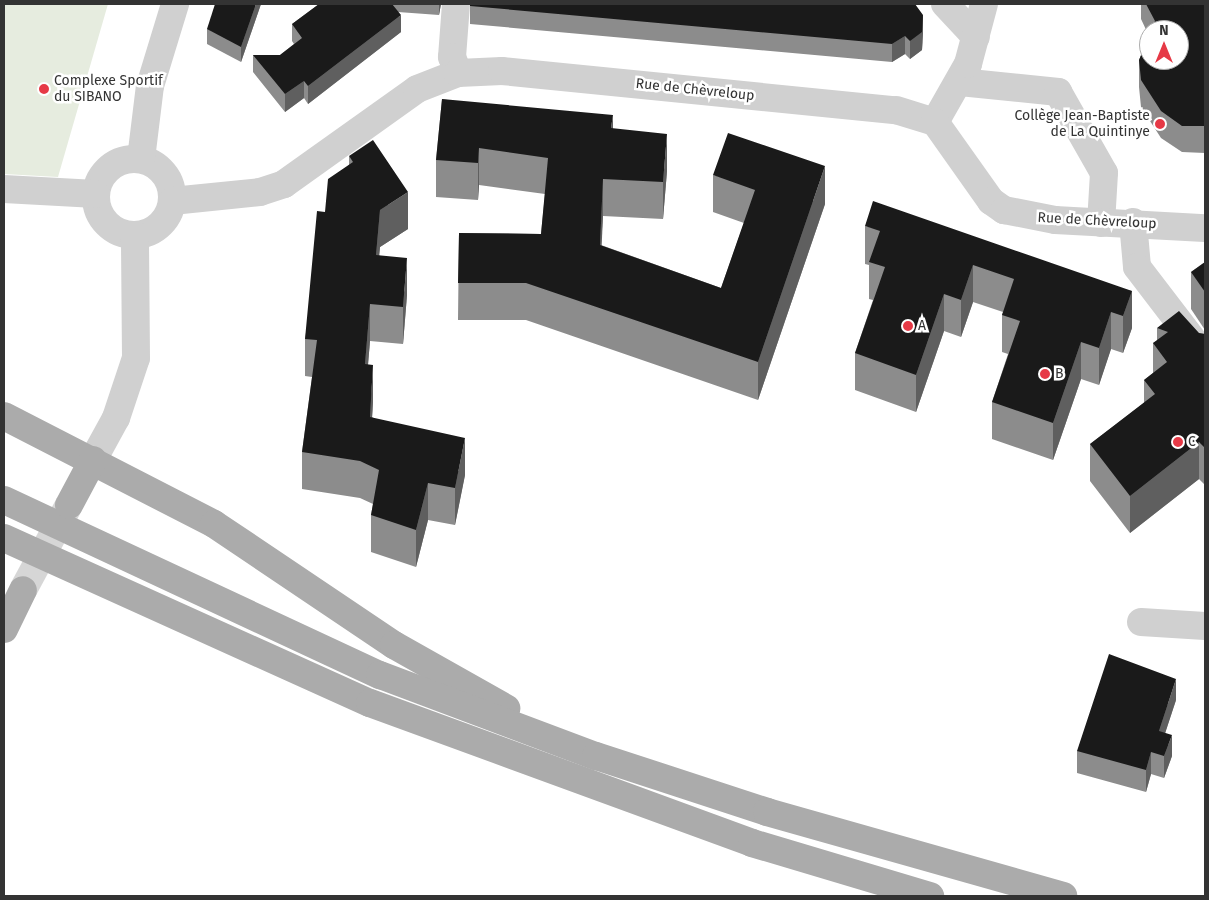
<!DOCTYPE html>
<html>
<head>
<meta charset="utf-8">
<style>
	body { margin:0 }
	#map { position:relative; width:1209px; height:900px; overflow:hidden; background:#fff; font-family:"Fira Sans",sans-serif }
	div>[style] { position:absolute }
	.green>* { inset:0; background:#e6ecdf }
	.major-tunnel>* { height:28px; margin-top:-14px; transform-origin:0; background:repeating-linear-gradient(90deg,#d6d6d6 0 28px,transparent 0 42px) }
	.minor>* { height:28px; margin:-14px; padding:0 14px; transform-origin:14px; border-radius:14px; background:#d0d0d0 }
	.minor>.ring { margin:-14px; padding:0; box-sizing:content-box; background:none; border:28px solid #d0d0d0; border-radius:50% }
	.major>* { height:28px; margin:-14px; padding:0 14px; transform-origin:14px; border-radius:14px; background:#ababab }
	.wall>* { inset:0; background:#8c8c8c }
	.shaded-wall>* { inset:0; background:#5f5f5f }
	.building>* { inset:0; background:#1a1a1a }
	.dots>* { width:14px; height:14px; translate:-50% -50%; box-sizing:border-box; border:2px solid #fff; border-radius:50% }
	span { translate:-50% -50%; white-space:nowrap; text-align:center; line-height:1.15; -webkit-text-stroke:5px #fff; paint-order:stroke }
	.poi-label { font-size:14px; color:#333 }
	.left { translate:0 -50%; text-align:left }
	.right { translate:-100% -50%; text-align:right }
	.street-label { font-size:14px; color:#333 }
	.frame { position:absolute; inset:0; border:5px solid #333; pointer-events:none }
	.north { position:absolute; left:1139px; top:20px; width:50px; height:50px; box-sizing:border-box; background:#fff; border:1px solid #adadad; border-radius:50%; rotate:0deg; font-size:14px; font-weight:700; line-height:20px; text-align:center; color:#333 }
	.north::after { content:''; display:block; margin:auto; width:18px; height:22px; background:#e63946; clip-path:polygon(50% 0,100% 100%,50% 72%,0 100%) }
</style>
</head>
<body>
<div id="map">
	<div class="green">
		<div style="clip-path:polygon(4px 4px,108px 4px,58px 177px,4px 174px)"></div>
	</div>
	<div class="major-tunnel">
		<div style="left:23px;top:590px;width:97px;rotate:-61.6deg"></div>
	</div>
	<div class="minor">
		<div style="left:456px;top:4px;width:53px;rotate:94.3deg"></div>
		<div style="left:452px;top:57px;width:17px;rotate:69deg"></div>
		<div style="left:945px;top:4px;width:45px;rotate:46.8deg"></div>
		<div style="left:960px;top:82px;width:99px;rotate:5.8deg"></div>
		<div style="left:1058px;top:92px;width:93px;rotate:60.4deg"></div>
		<div style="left:1104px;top:173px;width:50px;rotate:93.4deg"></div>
		<div style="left:935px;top:122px;width:67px;rotate:-60.4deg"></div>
		<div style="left:968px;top:64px;width:62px;rotate:-75.1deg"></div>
		<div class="ring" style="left:96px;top:159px;width:48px;height:48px"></div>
		<div style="left:141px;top:159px;width:74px;rotate:-83deg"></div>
		<div style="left:150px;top:86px;width:86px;rotate:-73deg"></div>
		<div style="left:4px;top:189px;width:92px;rotate:3.1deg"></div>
		<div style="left:172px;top:201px;width:88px;rotate:-5.8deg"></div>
		<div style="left:260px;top:192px;width:25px;rotate:-18deg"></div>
		<div style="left:284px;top:184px;width:163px;rotate:-35.5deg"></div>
		<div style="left:417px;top:89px;width:44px;rotate:-21.3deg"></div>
		<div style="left:458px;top:73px;width:44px;rotate:-2.6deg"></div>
		<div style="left:502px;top:71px;width:396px;rotate:5.7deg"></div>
		<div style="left:896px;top:110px;width:41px;rotate:17.1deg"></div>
		<div style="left:935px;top:122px;width:97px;rotate:54.7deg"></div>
		<div style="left:991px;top:201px;width:16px;rotate:35deg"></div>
		<div style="left:1004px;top:210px;width:52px;rotate:11.1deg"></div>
		<div style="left:1055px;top:220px;width:150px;rotate:3.1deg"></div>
		<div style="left:1133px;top:222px;width:45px;rotate:84.9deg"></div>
		<div style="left:1137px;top:267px;width:112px;rotate:52.6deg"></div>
		<div style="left:93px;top:460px;width:48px;rotate:-61.3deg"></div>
		<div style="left:116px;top:418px;width:63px;rotate:-71.6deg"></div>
		<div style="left:136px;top:358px;width:123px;rotate:-90.5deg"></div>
		<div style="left:1141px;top:622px;width:64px;rotate:3.6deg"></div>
	</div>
	<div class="major">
		<div style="left:4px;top:416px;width:236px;rotate:27.2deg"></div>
		<div style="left:214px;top:524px;width:217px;rotate:33.9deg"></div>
		<div style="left:394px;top:645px;width:129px;rotate:29.4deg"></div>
		<div style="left:4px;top:500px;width:415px;rotate:25deg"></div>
		<div style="left:380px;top:675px;width:231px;rotate:20.6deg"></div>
		<div style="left:596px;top:756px;width:180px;rotate:18.1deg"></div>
		<div style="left:767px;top:812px;width:308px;rotate:15.8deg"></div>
		<div style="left:69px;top:505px;width:51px;rotate:-61.9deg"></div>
		<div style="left:4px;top:538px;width:401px;rotate:24.3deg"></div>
		<div style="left:370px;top:703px;width:407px;rotate:20.1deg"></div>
		<div style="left:752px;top:843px;width:186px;rotate:16.6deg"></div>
		<div style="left:4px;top:629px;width:43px;rotate:-64deg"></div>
	</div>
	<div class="wall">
		<div style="clip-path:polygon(261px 4px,241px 62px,207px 44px,207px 29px)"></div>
		<div style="clip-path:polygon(319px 4px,441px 4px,439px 15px,398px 12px,401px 32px,308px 104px,304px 98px,285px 112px,253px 72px,253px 55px,280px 55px,294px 44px,292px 41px,292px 24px)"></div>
		<div style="clip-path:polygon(470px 4px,923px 33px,922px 50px,910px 59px,905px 54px,892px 62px,470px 24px)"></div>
		<div style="clip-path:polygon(evenodd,1141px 4px,1205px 4px,1205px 153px,1182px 152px,1161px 138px,1141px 107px,1139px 87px,1139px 60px,1149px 36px,1141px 19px,1141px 4px,1149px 30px,1179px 30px,1149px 60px,1149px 30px)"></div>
		<div style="clip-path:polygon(442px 99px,613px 129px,667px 171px,663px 219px,603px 216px,601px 245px,721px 288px,744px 223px,713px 212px,713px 175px,825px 204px,758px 400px,526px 320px,458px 320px,459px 233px,541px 234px,545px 194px,479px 185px,478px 200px,436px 197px,436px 160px)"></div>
		<div style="clip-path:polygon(349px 156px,408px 229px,380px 247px,379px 255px,407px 295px,403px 344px,370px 341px,368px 364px,373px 402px,372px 417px,465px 475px,455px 525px,428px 520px,416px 567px,371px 552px,371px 515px,373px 504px,360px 498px,302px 489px,302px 452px,312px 377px,305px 376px,305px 339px,325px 212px,349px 165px)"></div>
		<div style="clip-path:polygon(865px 226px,1132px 291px,1132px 328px,1123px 353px,1111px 349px,1099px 385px,1081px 379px,1053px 460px,992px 439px,992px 402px,1008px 354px,1002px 352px,1002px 315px,1003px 312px,973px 302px,961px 337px,944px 331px,916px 412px,855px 390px,855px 353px,873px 300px,869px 299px,869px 265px,865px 264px)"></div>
		<div style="clip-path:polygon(1205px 262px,1205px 330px,1191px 309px,1191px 272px)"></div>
		<div style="clip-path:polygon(1157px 328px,1205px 334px,1205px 485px,1199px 479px,1130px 533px,1090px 481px,1090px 444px,1144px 403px,1144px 380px,1153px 373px,1153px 343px,1157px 341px)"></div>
		<div style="clip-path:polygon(1176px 700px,1165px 733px,1172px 756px,1164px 778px,1151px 774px,1146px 792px,1077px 773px,1077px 751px)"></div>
	</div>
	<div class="shaded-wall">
		<div style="clip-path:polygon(256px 4px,261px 4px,241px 62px,241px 47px)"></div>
		<div style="clip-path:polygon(439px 4px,441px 4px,439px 15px)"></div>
		<div style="clip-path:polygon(401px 15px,401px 32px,308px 104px,308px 86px)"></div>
		<div style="clip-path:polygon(923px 15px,923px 33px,922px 50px,910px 59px,910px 41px)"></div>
		<div style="clip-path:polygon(905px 36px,905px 54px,892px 62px,892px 44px)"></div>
		<div style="clip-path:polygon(304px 81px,304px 98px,285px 112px,285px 94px)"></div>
		<div style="clip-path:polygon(613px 115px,613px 152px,611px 128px)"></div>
		<div style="clip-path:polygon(667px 134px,667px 171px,663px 219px,663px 182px)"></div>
		<div style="clip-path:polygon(479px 148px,479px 185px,478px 200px,478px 163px)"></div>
		<div style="clip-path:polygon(825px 166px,825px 204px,758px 400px,758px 362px)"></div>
		<div style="clip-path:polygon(603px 179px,603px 216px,600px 282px,600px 245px)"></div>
		<div style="clip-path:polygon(408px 192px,408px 229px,380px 247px,376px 292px,376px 255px,380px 210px)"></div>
		<div style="clip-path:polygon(407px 258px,407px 295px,403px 344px,403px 307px)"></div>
		<div style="clip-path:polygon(973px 265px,973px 302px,961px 337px,961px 300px)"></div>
		<div style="clip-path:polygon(1132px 291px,1132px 328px,1123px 353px,1123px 316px)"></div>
		<div style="clip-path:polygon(944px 294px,944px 331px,916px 412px,916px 375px)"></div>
		<div style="clip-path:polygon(370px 304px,370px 341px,365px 401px,365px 364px)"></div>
		<div style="clip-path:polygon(1111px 312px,1111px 349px,1099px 385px,1099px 348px)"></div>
		<div style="clip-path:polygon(1081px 342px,1081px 379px,1053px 460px,1053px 423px)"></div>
		<div style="clip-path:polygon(373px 365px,373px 402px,370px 454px,370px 417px)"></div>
		<div style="clip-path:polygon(465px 438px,465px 475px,455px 525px,455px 488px)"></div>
		<div style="clip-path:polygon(1199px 442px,1199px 479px,1130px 533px,1130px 496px)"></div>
		<div style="clip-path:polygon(428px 483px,428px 520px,416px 567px,416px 530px)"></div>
		<div style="clip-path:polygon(1176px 679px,1176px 700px,1159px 752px,1159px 731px)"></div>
		<div style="clip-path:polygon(1172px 735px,1172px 756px,1164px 778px,1164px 756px)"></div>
		<div style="clip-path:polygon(1151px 752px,1151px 774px,1146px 792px,1146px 770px)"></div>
	</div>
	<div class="building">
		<div style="clip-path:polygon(215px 4px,256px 4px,241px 47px,207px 29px)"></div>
		<div style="clip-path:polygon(319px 4px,392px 4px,401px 15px,308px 86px,304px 81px,285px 94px,253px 55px,280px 55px,302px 38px,292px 24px)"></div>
		<div style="clip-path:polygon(470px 4px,915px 4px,923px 15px,922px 32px,910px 41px,905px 36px,892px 44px,470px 6px)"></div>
		<div style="clip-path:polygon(1146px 4px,1205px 4px,1205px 126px,1182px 126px,1161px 111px,1141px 80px,1139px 60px,1149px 36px,1149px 60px,1179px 60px,1179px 30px,1151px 30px,1155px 21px)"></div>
		<div style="clip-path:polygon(442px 99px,613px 115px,611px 128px,667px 134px,663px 182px,603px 179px,600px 245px,721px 288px,755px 190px,713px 175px,728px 133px,825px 166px,758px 362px,526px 283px,458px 283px,459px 233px,541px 234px,548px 158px,479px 148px,478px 163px,436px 160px)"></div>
		<div style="clip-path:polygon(373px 140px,408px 192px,380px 210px,376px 255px,407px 258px,403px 307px,370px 304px,365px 364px,373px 365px,370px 417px,465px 438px,455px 488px,428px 483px,416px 530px,371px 515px,379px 470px,360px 461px,302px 452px,317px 340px,305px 339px,317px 211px,325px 212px,328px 179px,353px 162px,349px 156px)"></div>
		<div style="clip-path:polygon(873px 201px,1132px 291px,1123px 316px,1111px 312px,1099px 348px,1081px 342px,1053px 423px,992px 402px,1020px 321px,1002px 315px,1014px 279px,973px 265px,961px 300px,944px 294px,916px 375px,855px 353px,885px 267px,869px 262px,880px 231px,865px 226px)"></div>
		<div style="clip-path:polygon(1205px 262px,1205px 292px,1191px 272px)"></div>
		<div style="clip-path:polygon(1179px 311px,1199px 333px,1205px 334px,1205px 448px,1199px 442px,1130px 496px,1090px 444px,1155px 394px,1144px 380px,1167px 362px,1153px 343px,1168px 332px,1157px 328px)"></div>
		<div style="clip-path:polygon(1109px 654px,1176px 679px,1159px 731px,1172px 735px,1164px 756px,1151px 752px,1146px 770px,1077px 751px)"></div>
	</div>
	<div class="dots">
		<div style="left:44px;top:89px;background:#e63946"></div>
		<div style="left:1160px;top:124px;background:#e63946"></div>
		<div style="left:908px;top:326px;background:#e63946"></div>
		<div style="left:1045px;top:374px;background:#e63946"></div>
		<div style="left:1178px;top:442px;background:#e63946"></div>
	</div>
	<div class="poi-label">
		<span class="left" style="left:54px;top:89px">Complexe Sportif<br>du SIBANO</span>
		<span class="right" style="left:1150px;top:124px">Collège Jean-Baptiste<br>de La Quintinye</span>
		<span class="left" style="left:918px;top:326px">A</span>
		<span class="left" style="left:1055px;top:374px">B</span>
		<span class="left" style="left:1188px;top:442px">C</span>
	</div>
	<div class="street-label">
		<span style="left:695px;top:90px;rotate:6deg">Rue de Chèvreloup</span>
		<span style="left:1097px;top:221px;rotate:3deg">Rue de Chèvreloup</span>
	</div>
	<div class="frame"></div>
	<div class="north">N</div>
</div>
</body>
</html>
